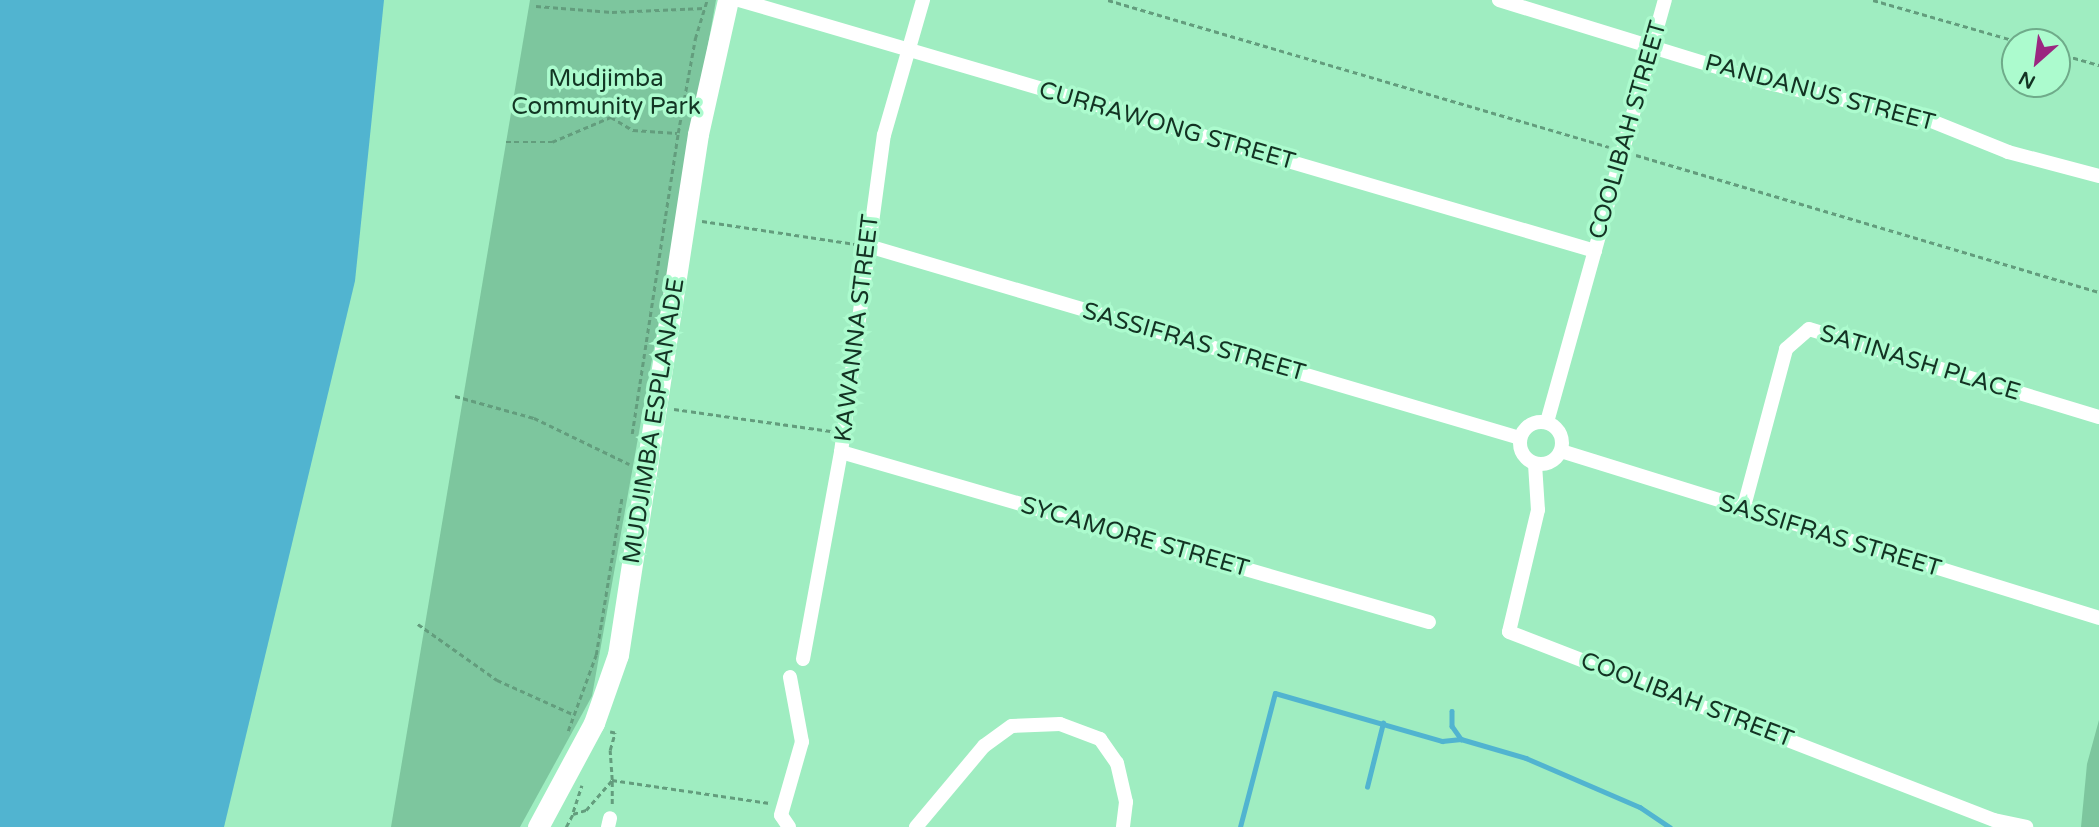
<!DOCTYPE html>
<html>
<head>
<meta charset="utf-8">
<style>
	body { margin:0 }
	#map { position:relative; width:2099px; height:827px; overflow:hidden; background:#9fedc1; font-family:"Varela Round",sans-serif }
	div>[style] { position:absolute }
	.green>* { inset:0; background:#7dc69e }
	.water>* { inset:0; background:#51b4d0 }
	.stream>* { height:4.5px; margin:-2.25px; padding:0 2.25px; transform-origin:2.25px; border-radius:2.25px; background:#51b4d0 }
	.path>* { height:2.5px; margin-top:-1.25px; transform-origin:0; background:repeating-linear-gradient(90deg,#639d7d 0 5px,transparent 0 8.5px) }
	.street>* { height:14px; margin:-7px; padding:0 7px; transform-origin:7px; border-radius:7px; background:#fff }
	.street>.ring { margin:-7px; padding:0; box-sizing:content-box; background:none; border:14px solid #fff; border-radius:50% }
	.secondary>* { height:21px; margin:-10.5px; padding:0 10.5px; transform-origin:10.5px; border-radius:10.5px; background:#fff }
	span { translate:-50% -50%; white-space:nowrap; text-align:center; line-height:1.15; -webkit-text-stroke:7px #acfbce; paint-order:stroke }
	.park-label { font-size:24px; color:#133624 }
	.street-label { font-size:24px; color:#133323 }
	.north { position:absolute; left:2001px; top:28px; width:70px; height:70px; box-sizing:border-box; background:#acfbce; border:2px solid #6fab8a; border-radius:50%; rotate:208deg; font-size:19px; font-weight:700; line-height:28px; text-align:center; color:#133323 }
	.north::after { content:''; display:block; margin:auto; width:24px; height:32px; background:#9b2680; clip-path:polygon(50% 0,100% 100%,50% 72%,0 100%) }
</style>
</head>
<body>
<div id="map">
	<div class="green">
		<div style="clip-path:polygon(530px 0,716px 0,592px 696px,520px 827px,391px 827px)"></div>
		<div style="clip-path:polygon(2099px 720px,2099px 827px,2081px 827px,2087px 764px)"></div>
	</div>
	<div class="water">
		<div style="clip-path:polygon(0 0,384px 0,355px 281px,224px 827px,0 827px)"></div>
	</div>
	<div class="stream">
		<div style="left:1452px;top:711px;width:15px;rotate:90deg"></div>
		<div style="left:1452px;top:726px;width:16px;rotate:55deg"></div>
		<div style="left:1461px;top:739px;width:68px;rotate:16.3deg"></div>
		<div style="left:1526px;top:758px;width:124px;rotate:23.3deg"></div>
		<div style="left:1640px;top:807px;width:36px;rotate:34deg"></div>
		<div style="left:1367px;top:787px;width:66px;rotate:-76deg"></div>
		<div style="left:1240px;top:827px;width:138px;rotate:-75.4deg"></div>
		<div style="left:1275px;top:693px;width:174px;rotate:16deg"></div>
		<div style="left:1442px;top:741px;width:19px;rotate:-6deg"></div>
	</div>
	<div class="path">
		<div style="left:1108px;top:0;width:522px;rotate:16.35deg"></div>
		<div style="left:1873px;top:0;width:152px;rotate:16deg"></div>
		<div style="left:536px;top:6px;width:76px;rotate:4.5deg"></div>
		<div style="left:612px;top:12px;width:92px;rotate:-2.5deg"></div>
		<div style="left:2057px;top:53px;width:44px;rotate:15.9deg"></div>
		<div style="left:506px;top:142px;width:46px"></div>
		<div style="left:552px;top:142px;width:64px;rotate:-23deg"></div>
		<div style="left:611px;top:117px;width:26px;rotate:31deg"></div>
		<div style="left:633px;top:130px;width:44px;rotate:3.9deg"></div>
		<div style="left:1636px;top:155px;width:483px;rotate:16.5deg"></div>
		<div style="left:702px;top:221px;width:155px;rotate:8.5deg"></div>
		<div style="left:455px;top:396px;width:82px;rotate:15.6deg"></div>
		<div style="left:534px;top:418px;width:106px;rotate:25.8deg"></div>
		<div style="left:674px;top:409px;width:158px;rotate:8deg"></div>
		<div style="left:632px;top:434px;width:304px;rotate:-81.3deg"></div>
		<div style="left:678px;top:133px;width:96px;rotate:-79.7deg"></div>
		<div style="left:695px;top:39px;width:41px;rotate:-72.9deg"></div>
		<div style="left:418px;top:624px;width:97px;rotate:35.3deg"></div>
		<div style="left:497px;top:680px;width:85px;rotate:24.2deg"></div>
		<div style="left:568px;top:731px;width:81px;rotate:-69.8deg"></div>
		<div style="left:596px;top:655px;width:161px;rotate:-80.7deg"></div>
		<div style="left:612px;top:804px;width:24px;rotate:-90deg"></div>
		<div style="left:612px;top:780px;width:159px;rotate:8.3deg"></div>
		<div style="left:573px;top:812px;width:28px;rotate:-72deg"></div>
		<div style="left:566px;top:827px;width:15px;rotate:-62deg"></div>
		<div style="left:573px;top:814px;width:14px;rotate:-17deg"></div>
		<div style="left:586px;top:810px;width:40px;rotate:-49deg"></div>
		<div style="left:612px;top:780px;width:30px;rotate:-94deg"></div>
		<div style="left:610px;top:750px;width:18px;rotate:-74deg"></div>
		<div style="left:615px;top:733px;width:5px;rotate:-169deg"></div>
	</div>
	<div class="street">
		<div style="left:739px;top:0;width:892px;rotate:16.34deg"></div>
		<div style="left:1499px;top:0;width:282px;rotate:17.1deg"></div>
		<div style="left:1768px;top:83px;width:160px;rotate:12.6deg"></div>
		<div style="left:1924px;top:118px;width:91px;rotate:22deg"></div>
		<div style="left:2008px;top:152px;width:94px;rotate:14.8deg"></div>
		<div style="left:868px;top:246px;width:680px;rotate:16.41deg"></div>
		<div class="ring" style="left:1520px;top:422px;width:28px;height:28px"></div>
		<div style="left:1547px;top:422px;width:438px;rotate:-74.4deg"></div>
		<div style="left:1561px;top:451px;width:563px;rotate:17.24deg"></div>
		<div style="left:841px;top:452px;width:612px;rotate:16.13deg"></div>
		<div style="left:1535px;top:464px;width:46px;rotate:86.3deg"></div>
		<div style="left:1538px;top:510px;width:125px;rotate:103.4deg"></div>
		<div style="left:1509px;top:632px;width:520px;rotate:21.19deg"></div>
		<div style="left:1994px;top:820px;width:33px;rotate:12deg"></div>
		<div style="left:1743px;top:510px;width:167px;rotate:-75deg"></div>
		<div style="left:1786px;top:349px;width:30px;rotate:-41deg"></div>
		<div style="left:1809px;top:329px;width:303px;rotate:16.9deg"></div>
		<div style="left:803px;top:659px;width:210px;rotate:-79.6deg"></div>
		<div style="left:841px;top:452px;width:320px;rotate:-82.3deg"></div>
		<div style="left:884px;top:135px;width:141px;rotate:-73.9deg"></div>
		<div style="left:608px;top:827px;width:9px;rotate:-77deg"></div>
		<div style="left:789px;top:827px;width:14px;rotate:-124deg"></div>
		<div style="left:781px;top:815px;width:76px;rotate:-74deg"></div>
		<div style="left:802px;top:742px;width:66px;rotate:-100.5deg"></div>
		<div style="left:916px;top:827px;width:106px;rotate:-50deg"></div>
		<div style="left:984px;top:746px;width:34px;rotate:-36deg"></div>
		<div style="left:1012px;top:726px;width:48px;rotate:-2.4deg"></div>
		<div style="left:1060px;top:724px;width:43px;rotate:20.6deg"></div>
		<div style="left:1100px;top:739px;width:29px;rotate:55deg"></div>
		<div style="left:1117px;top:763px;width:40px;rotate:77deg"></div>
		<div style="left:1126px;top:802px;width:25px;rotate:97deg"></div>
	</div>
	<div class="secondary">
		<div style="left:538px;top:827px;width:118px;rotate:-61.7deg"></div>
		<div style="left:594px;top:723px;width:72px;rotate:-70.6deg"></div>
		<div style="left:618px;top:655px;width:527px;rotate:-81.27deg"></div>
		<div style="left:698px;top:134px;width:137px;rotate:-77.4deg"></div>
	</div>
	<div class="park-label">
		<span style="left:606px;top:93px">Mudjimba<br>Community Park</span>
	</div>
	<div class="street-label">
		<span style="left:1820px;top:93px;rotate:15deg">PANDANUS STREET</span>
		<span style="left:1167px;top:126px;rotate:16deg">CURRAWONG STREET</span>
		<span style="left:1628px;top:130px;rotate:-74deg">COOLIBAH STREET</span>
		<span style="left:857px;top:328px;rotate:-83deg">KAWANNA STREET</span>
		<span style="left:1194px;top:342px;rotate:16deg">SASSIFRAS STREET</span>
		<span style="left:1920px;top:363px;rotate:17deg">SATINASH PLACE</span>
		<span style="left:654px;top:421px;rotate:-81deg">MUDJIMBA ESPLANADE</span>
		<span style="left:1830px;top:536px;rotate:17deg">SASSIFRAS STREET</span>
		<span style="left:1135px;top:537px;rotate:16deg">SYCAMORE STREET</span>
		<span style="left:1687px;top:700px;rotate:21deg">COOLIBAH STREET</span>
	</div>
	<div class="north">N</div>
</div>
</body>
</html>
